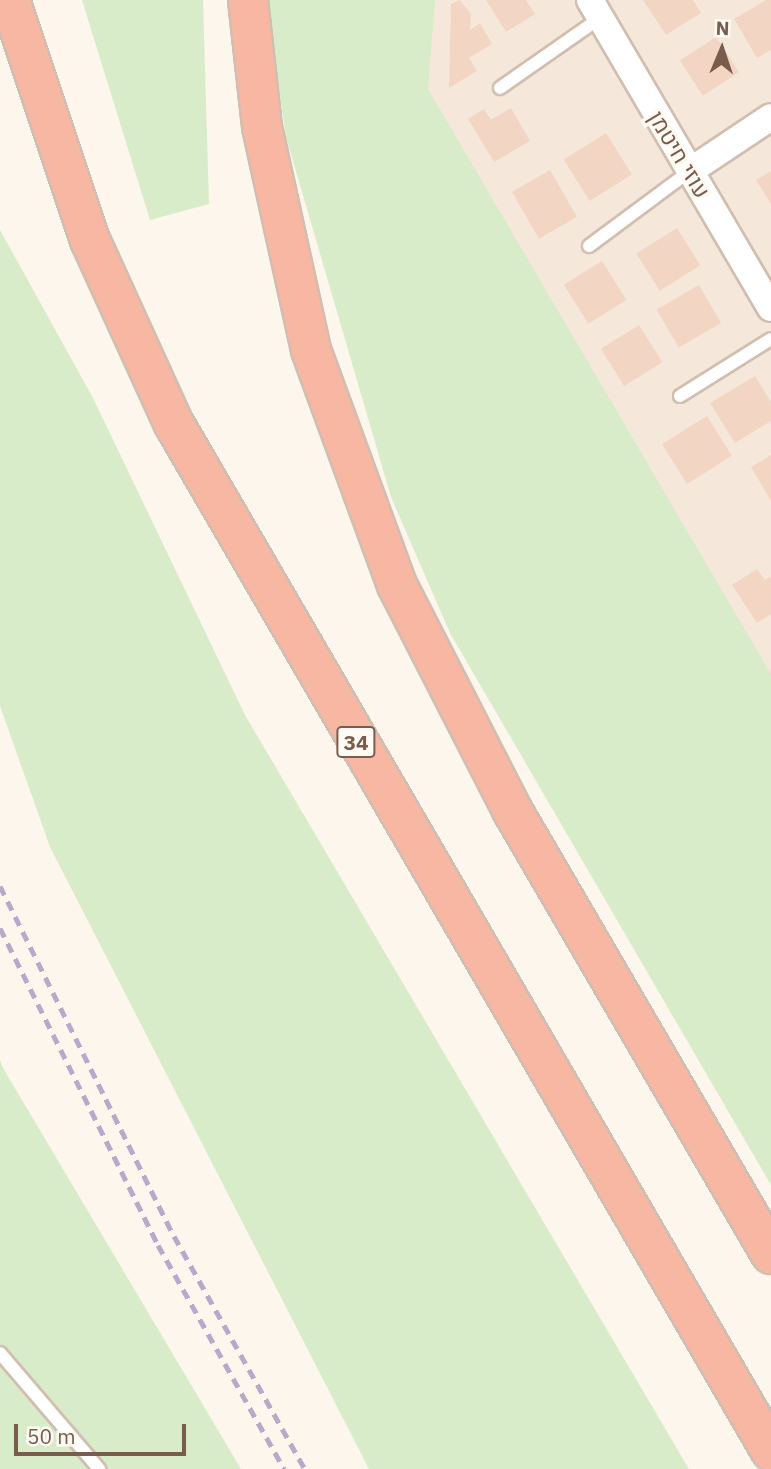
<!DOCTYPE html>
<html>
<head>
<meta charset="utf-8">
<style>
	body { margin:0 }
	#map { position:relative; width:771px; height:1469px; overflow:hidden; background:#fdf6ec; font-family:"IBM Plex Sans",Heebo,sans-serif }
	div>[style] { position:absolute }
	.residential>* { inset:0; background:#f5e8da }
	.green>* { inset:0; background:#d8ecc9 }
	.building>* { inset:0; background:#f3d5c3; transform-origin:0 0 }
	.roads { filter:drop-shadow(2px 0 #d1beb0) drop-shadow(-2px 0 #d1beb0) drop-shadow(0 2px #d1beb0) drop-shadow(0 -2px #d1beb0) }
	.lane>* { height:12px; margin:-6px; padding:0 6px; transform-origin:6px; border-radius:6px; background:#fff }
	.street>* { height:26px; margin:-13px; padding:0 13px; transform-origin:13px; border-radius:13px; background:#fff }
	.highway>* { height:38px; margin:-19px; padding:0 19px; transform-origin:19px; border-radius:19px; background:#f7b7a3 }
	.rail>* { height:5px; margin-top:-2.5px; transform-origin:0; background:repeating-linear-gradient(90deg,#b9a8c9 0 10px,transparent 0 17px) }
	span { translate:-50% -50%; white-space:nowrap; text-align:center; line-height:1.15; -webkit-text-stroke:7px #fffaf3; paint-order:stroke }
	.shield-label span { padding:2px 5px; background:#fffaf3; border:2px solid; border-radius:5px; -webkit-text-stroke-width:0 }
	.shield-label { font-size:21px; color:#7a5c4d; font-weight:700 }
	.street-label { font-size:23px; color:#7a5c4d }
	.north { position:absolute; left:687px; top:14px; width:70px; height:70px; -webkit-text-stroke:5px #fffaf3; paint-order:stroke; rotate:2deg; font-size:19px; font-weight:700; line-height:28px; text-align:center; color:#7a5c4d }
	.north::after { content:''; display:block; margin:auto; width:24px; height:32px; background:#7a5c4d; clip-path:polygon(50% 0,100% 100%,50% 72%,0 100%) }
	.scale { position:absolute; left:14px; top:1424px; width:172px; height:32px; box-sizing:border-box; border:4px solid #7a5c4d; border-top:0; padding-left:9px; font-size:21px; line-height:24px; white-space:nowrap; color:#7a5c4d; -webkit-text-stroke:5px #fffaf3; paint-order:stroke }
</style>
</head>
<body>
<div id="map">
	<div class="residential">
		<div style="clip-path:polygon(362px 0,771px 0,771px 1019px)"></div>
	</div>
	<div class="green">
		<div style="clip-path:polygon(82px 0,203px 0,209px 204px,150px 220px)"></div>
		<div style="clip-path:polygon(266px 0,435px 0,428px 89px,771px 674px,771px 1185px,450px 633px,391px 497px,286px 137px)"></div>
		<div style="clip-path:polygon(0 230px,93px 398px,245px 715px,689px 1469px,369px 1469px,50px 847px,0 706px)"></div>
		<div style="clip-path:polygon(0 1060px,3px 1068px,241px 1469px,0 1469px)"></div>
	</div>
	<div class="building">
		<div style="clip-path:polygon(460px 0,471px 14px,470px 30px,480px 23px,492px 44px,469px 58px,477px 71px,449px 88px,451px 4px)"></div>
		<div style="clip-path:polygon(486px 0,526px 0,535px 14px,506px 32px)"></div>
		<div style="clip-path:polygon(643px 0,693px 0,701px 13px,666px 35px)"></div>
		<div style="clip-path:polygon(766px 0,771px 0,771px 50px,757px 58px,734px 19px)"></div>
		<div style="left:716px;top:37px;width:42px;height:43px;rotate:57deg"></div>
		<div style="clip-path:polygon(511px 108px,530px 141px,494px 162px,468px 119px,484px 109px,491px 120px)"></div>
		<div style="left:606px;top:133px;width:49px;height:50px;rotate:58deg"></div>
		<div style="left:550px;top:170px;width:54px;height:44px;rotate:60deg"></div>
		<div style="clip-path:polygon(771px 171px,771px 204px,756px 180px)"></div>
		<div style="left:677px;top:228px;width:44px;height:48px;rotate:58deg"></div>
		<div style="left:602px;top:261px;width:46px;height:45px;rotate:58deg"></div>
		<div style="left:699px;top:285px;width:44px;height:49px;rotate:60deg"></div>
		<div style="left:639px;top:325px;width:44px;height:45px;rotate:58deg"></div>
		<div style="clip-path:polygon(755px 376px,771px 402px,771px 421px,735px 443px,710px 403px)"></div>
		<div style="left:707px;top:416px;width:47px;height:53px;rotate:58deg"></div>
		<div style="clip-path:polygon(771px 455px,771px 501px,751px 467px)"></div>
		<div style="clip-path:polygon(757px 569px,765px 580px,771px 576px,771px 614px,757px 623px,732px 585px)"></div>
	</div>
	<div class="roads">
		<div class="lane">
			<div style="left:500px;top:88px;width:122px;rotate:-35deg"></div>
			<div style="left:589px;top:246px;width:126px;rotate:-36.6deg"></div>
			<div style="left:680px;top:396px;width:107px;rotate:-32.1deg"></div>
			<div style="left:0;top:1353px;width:153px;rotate:49.5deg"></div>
		</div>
		<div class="street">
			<div style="left:590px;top:0;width:357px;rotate:59.6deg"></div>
			<div style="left:690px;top:171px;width:97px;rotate:-33.7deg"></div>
		</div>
		<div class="highway">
			<div style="left:10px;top:0;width:253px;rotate:71.6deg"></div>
			<div style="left:90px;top:240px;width:202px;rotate:65.5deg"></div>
			<div style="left:174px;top:424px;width:1188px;rotate:59.83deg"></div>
			<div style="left:248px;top:0;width:128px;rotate:83.7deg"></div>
			<div style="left:262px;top:127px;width:228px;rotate:77.6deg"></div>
			<div style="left:311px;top:350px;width:250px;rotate:69.9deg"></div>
			<div style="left:397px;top:585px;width:253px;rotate:62.9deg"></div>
			<div style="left:512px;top:810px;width:514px;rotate:59.74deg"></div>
		</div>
	</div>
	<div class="rail">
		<div style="left:0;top:886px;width:391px;rotate:63.6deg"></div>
		<div style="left:174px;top:1236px;width:267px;rotate:60.7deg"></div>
		<div style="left:0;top:928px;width:354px;rotate:63.5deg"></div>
		<div style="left:158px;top:1245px;width:257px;rotate:60.6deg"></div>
	</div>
	<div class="shield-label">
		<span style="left:356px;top:742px">34</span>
	</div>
	<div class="street-label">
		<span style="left:680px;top:154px;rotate:59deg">עוזי חיטמן</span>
	</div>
	<div class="north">N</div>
	<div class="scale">50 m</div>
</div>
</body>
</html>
